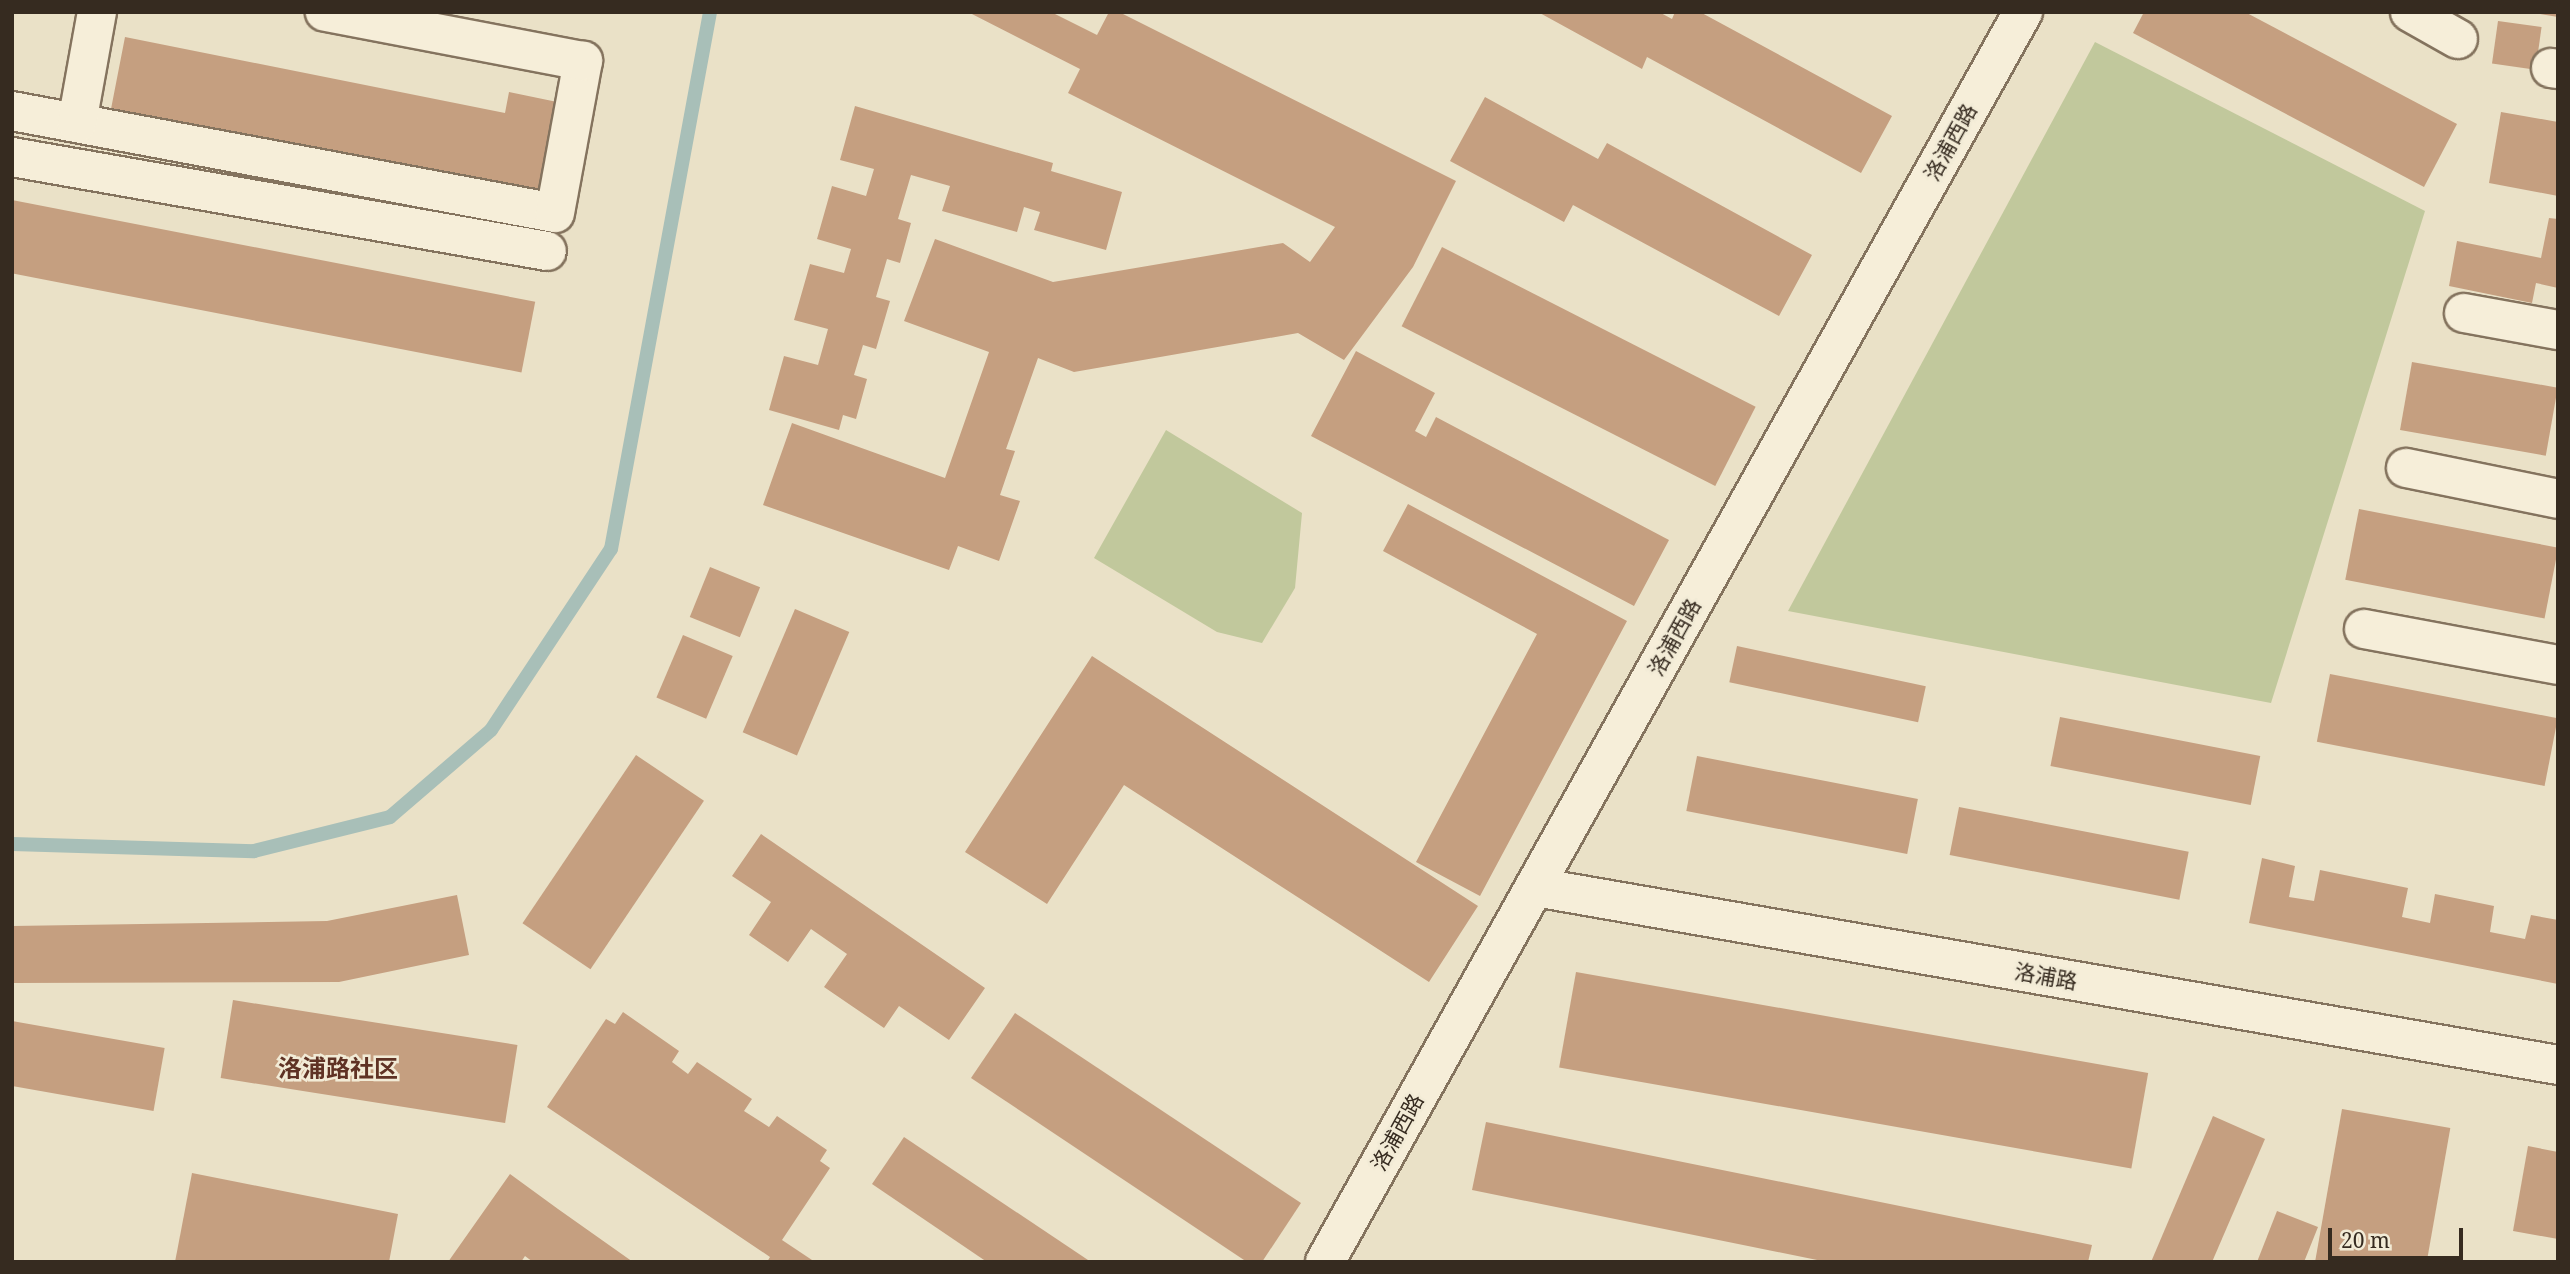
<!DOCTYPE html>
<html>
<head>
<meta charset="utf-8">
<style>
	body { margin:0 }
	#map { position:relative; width:2570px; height:1274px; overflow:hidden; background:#eae1c7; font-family:"Noto Serif","Noto Sans SC",serif }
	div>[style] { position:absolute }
	.green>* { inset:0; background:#c1c89c }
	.stream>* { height:14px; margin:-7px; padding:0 7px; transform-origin:7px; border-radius:7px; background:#a8bfb8 }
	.building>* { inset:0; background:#c59f80; transform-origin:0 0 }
	.roads { filter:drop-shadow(2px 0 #84735e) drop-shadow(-2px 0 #84735e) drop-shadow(0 2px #84735e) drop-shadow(0 -2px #84735e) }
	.minor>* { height:38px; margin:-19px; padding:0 19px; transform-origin:19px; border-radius:19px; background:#f6eed9 }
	span { translate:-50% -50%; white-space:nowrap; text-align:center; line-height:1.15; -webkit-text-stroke:5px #f2ebd6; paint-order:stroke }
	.street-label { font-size:21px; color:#362b20 }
	.quarter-label { font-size:24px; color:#5f3224; font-weight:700 }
	.frame { position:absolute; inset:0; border:14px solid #362b20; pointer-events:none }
	.scale { position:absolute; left:2328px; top:1228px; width:135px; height:32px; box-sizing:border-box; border:4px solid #362b20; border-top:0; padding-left:9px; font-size:21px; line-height:24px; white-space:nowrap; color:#362b20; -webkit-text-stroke:5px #f2ebd6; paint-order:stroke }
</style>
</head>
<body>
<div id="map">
	<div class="green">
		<div style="clip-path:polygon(2095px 42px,2425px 211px,2271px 703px,1788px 611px)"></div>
		<div style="clip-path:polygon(1166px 430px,1302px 513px,1295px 588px,1262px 643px,1217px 632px,1094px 558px)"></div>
	</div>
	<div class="stream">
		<div style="left:12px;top:844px;width:242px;rotate:1.7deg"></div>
		<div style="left:254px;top:851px;width:140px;rotate:-14deg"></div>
		<div style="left:390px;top:817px;width:133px;rotate:-40.7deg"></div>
		<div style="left:491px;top:730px;width:217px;rotate:-56.5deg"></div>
		<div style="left:611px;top:549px;width:546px;rotate:-79.55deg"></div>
	</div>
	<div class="building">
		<div style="clip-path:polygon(968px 12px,1051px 12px,1097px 35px,1109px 12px,1119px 12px,1456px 181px,1413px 267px,1344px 360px,1298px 333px,1074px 372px,1038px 358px,1006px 449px,1015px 451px,1000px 495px,1020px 501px,999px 561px,958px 546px,949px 570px,763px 505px,792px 423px,945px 478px,989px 352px,904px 321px,935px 239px,1053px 282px,1283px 243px,1310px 262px,1335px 227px,1068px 93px,1080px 69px)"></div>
		<div style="clip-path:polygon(1538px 12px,1659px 12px,1672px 19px,1675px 12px,1700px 12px,1892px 116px,1861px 173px,1647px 57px,1642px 69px)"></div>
		<div style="clip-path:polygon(2144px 12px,2245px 12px,2457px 124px,2424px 187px,2133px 33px)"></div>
		<div style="clip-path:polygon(2540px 12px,2558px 12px,2558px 17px,2540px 14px)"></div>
		<div style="left:2498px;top:21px;width:44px;height:43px;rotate:8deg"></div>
		<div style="clip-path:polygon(125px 37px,505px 113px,509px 92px,562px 103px,544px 195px,111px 109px)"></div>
		<div style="clip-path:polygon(1485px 97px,1598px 159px,1607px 143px,1812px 255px,1779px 316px,1573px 205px,1564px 222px,1450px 161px)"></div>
		<div style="clip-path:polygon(855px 106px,1053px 163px,1051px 171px,1122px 192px,1106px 250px,1034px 230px,1040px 212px,1024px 207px,1017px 232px,942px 211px,950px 186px,911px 175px,898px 219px,911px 223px,900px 263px,887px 259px,876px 297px,890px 301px,876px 349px,863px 345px,854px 375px,867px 379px,856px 419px,843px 415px,839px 430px,769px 410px,784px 356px,818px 365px,828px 329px,794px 320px,810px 264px,844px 273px,851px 249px,817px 239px,832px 186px,866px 196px,874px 169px,840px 160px)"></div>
		<div style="clip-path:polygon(2501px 112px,2558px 122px,2558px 196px,2489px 183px)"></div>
		<div style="left:12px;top:200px;width:533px;height:72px;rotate:11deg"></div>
		<div style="clip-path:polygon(2549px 218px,2558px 219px,2558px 288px,2536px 283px,2532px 303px,2449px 286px,2457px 241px,2541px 258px)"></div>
		<div style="left:1442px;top:247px;width:352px;height:89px;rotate:27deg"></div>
		<div style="clip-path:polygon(1356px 351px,1435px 393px,1415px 431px,1426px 437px,1436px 417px,1669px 540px,1634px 606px,1311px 436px)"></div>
		<div style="left:2412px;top:362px;width:148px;height:69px;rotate:10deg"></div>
		<div style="clip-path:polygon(1408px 504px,1627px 621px,1480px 896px,1416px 862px,1537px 634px,1383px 551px)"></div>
		<div style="left:2359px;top:509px;width:203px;height:72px;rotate:11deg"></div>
		<div style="left:710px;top:567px;width:54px;height:54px;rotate:22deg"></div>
		<div style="left:795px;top:609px;width:59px;height:134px;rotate:23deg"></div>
		<div style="left:683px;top:635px;width:54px;height:68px;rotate:23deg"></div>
		<div style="left:1737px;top:646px;width:193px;height:37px;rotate:12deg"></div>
		<div style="clip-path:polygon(1092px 656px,1478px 906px,1429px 982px,1124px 785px,1047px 904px,965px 852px)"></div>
		<div style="left:2330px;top:674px;width:232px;height:69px;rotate:11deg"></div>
		<div style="left:2060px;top:717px;width:204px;height:50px;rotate:11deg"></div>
		<div style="left:636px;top:755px;width:82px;height:203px;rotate:34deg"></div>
		<div style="left:1697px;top:756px;width:225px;height:56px;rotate:11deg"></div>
		<div style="left:1959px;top:807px;width:234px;height:49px;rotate:11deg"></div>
		<div style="clip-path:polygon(761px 834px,985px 988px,949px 1040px,899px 1006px,884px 1028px,824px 987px,847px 954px,811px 929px,788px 962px,749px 935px,771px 902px,732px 876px)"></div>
		<div style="clip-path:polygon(2262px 858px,2295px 866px,2289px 897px,2314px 901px,2320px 870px,2408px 888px,2402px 917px,2430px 923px,2435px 894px,2494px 906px,2490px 932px,2525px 939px,2531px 915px,2558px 920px,2558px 984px,2249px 923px)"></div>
		<div style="clip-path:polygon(457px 895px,469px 955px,339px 982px,12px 983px,12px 926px,327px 921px)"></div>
		<div style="left:1576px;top:972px;width:581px;height:97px;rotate:10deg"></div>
		<div style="left:233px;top:1000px;width:288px;height:79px;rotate:9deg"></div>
		<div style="clip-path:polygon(623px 1012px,679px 1051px,672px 1062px,688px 1074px,697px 1062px,752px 1099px,744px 1111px,769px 1127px,777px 1116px,827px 1150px,820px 1161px,830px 1168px,782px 1240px,815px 1262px,767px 1262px,770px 1257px,547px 1107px,606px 1019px,615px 1024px)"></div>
		<div style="clip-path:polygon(1015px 1013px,1301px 1203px,1262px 1262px,1247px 1262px,971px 1078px)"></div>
		<div style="left:12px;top:1021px;width:155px;height:64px;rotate:10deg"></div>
		<div style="left:2342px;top:1109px;width:110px;height:155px;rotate:10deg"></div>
		<div style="clip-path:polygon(2213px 1116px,2265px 1139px,2212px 1262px,2151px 1262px)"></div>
		<div style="clip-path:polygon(1486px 1122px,2092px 1245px,2088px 1262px,1827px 1262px,1472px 1190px)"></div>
		<div style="clip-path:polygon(904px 1137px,1091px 1262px,987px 1262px,872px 1184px)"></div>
		<div style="clip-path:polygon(2528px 1146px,2558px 1152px,2558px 1239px,2513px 1231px)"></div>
		<div style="clip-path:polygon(192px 1173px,398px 1214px,389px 1262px,175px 1262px)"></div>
		<div style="clip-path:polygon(510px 1174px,558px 1209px,633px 1262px,533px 1262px,525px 1256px,521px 1262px,448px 1262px)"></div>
		<div style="clip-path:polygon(2277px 1211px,2318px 1227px,2304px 1262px,2257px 1262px)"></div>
	</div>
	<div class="roads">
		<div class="minor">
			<div style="left:2410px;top:12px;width:55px;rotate:29.4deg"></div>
			<div style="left:2551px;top:68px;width:7px;rotate:8deg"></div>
			<div style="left:12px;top:111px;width:552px;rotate:10.64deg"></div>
			<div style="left:555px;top:213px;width:155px;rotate:-79.6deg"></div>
			<div style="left:583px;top:61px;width:263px;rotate:-169.2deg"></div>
			<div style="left:77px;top:123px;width:113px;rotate:-79.8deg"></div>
			<div style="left:12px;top:157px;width:543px;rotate:9.97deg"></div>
			<div style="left:2464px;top:313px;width:96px;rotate:10.3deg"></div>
			<div style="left:2406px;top:468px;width:155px;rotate:11.5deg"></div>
			<div style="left:2364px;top:629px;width:197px;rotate:10.5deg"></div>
			<div style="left:1535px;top:887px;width:1038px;rotate:9.87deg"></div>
			<div style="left:1325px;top:1262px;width:1432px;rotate:-60.82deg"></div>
		</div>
	</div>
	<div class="street-label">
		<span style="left:1950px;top:142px;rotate:-61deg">洛浦西路</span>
		<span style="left:1674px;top:637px;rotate:-61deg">洛浦西路</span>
		<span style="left:2046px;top:976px;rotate:10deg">洛浦路</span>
		<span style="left:1397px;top:1132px;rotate:-61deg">洛浦西路</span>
	</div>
	<div class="quarter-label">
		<span style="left:338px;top:1068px">洛浦路社区</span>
	</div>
	<div class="frame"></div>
	<div class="scale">20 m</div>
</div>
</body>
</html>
